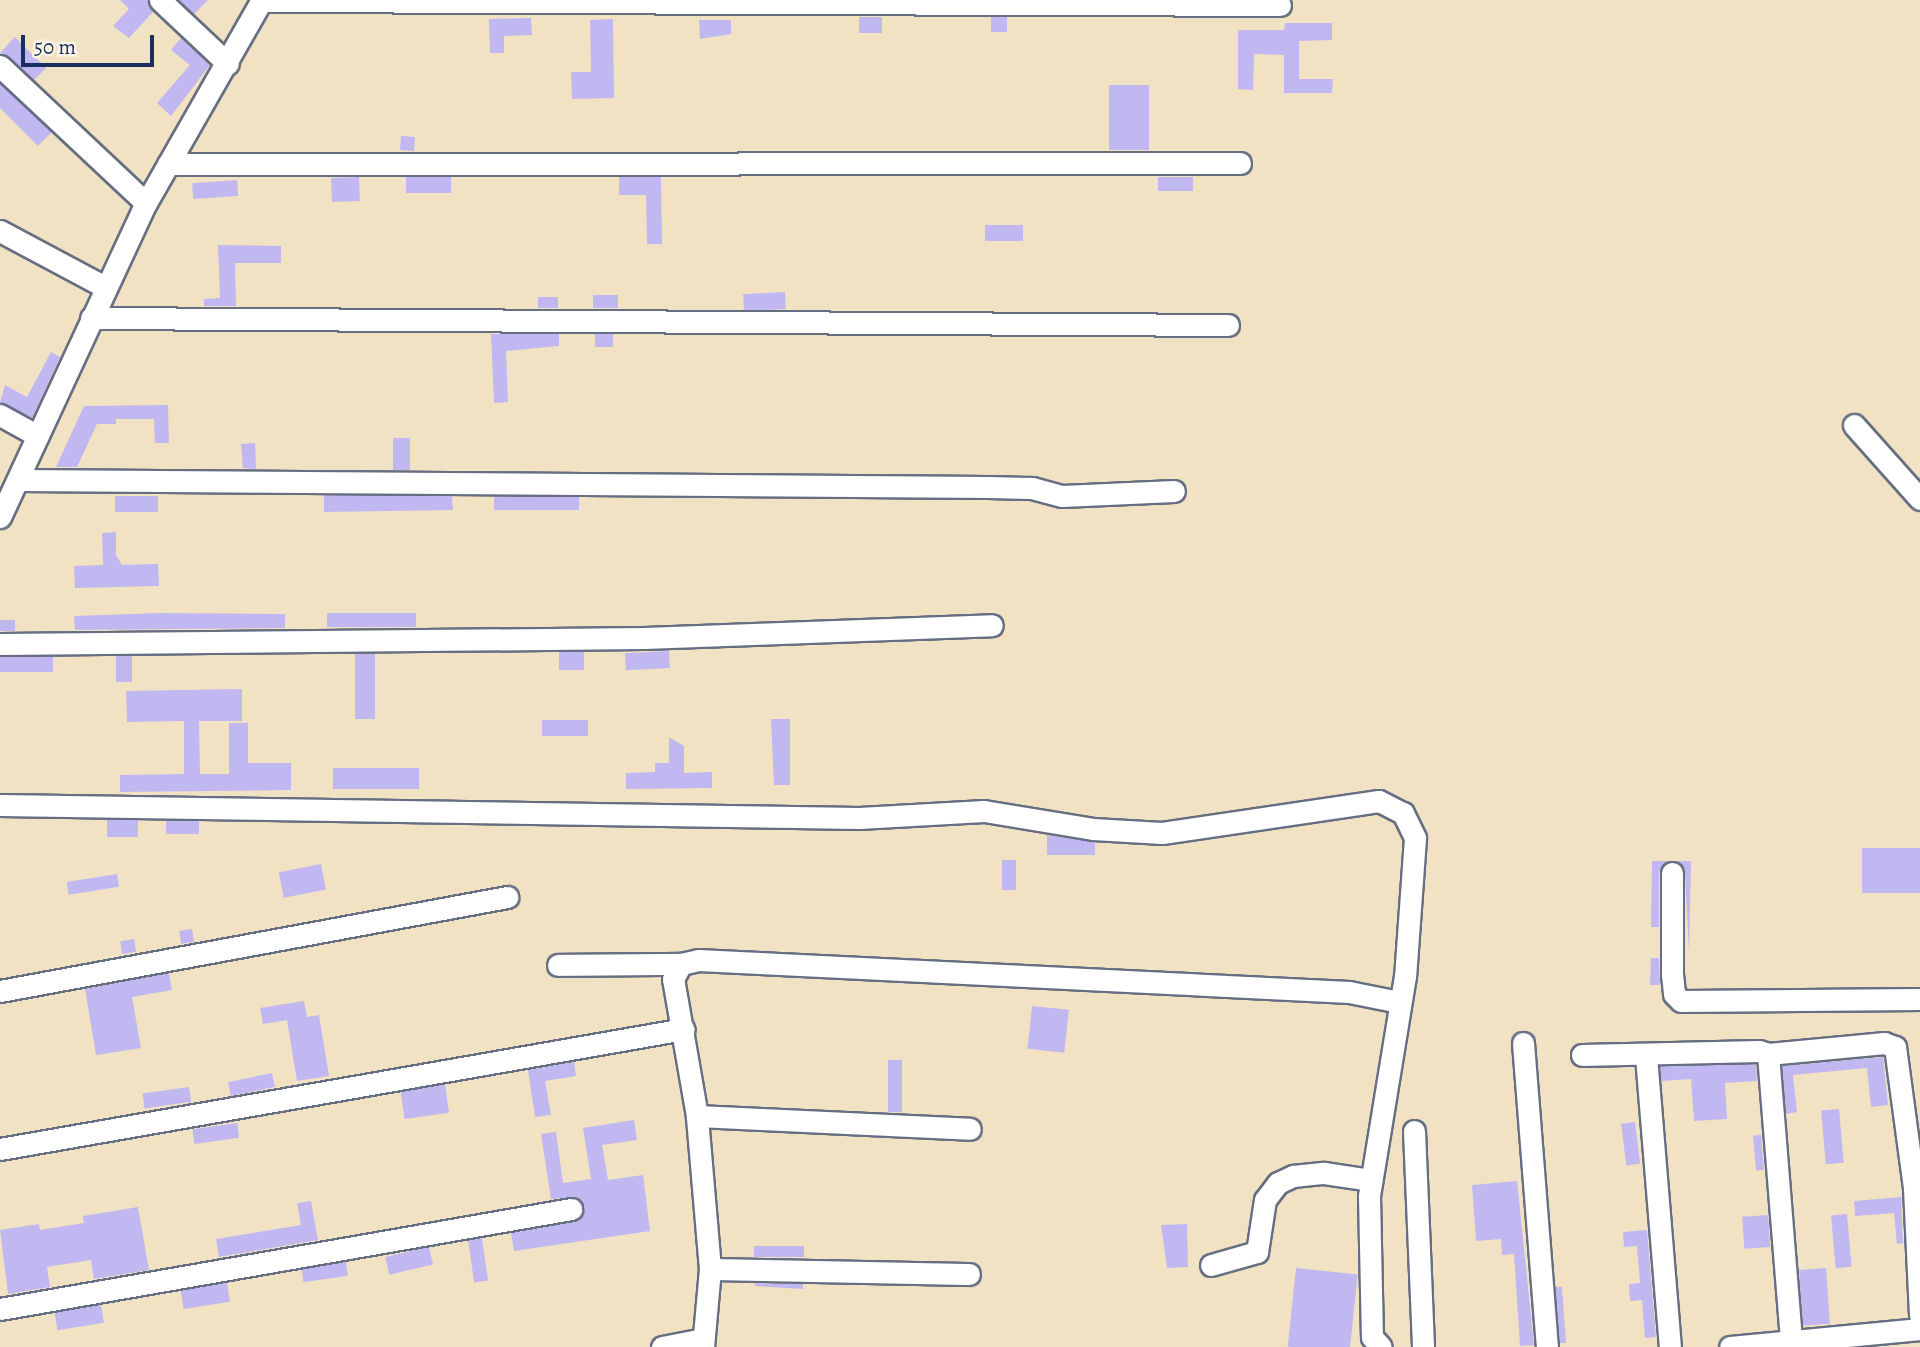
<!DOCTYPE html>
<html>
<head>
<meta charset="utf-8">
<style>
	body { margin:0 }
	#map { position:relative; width:1920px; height:1347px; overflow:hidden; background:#f2e2c4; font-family:Alegreya,serif }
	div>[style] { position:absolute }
	.building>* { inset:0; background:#c1b7f1; transform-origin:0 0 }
	.roads { filter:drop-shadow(2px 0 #666e82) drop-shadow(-2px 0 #666e82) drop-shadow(0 2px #666e82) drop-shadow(0 -2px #666e82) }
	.minor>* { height:21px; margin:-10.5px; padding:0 10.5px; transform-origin:10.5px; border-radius:10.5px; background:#fff }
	span { translate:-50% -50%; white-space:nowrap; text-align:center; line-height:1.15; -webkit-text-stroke:6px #fcf5e5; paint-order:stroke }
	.scale { position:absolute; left:21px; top:35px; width:133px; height:32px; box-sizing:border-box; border:4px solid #1b2f5e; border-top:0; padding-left:9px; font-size:21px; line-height:24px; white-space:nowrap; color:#1b2f5e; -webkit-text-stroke:5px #fcf5e5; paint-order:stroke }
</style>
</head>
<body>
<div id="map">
	<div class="building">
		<div style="clip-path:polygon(120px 0,147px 0,153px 12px,129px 38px,113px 26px,129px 9px)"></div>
		<div style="clip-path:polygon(179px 0,208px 0,194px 14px)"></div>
		<div style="left:859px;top:17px;width:23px;height:16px"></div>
		<div style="left:991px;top:17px;width:16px;height:15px"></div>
		<div style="clip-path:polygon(531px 18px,532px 35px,504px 36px,504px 53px,490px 53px,489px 19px)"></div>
		<div style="clip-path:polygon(613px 19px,614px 98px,572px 99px,571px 72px,591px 72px,590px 20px)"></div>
		<div style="clip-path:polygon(699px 20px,731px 20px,731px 34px,700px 39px)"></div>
		<div style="clip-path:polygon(1285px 23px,1332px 23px,1332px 40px,1299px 41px,1299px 79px,1333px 79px,1332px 93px,1284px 93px,1284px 55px,1254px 54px,1253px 90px,1238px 89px,1238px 30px,1284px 30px)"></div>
		<div style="clip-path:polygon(15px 37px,46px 68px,34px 80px,0 53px)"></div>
		<div style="clip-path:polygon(181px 38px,210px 65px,171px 116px,157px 103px,190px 65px,171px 50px)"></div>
		<div style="clip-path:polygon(0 84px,52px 132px,38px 146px,0 108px)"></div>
		<div style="left:1109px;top:85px;width:40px;height:65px"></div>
		<div style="left:401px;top:136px;width:14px;height:14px;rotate:4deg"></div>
		<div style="left:359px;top:177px;width:24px;height:28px;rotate:88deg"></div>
		<div style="left:406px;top:177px;width:45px;height:16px"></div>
		<div style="clip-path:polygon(619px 177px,661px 177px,662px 244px,647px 244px,646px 195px,619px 195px)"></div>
		<div style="left:1158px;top:177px;width:35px;height:14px"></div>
		<div style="left:237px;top:180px;width:16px;height:45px;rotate:86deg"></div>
		<div style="left:985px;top:225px;width:38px;height:16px"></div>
		<div style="clip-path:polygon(218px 245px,281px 246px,281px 263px,235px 263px,236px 306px,204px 306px,204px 299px,220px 298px)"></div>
		<div style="left:785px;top:292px;width:17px;height:42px;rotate:87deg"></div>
		<div style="left:618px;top:295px;width:13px;height:25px;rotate:90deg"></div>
		<div style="left:558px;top:297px;width:11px;height:20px;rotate:90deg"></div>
		<div style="clip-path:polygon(491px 334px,559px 334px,559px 346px,506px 351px,508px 402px,494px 403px)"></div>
		<div style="left:595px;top:334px;width:18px;height:13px"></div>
		<div style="clip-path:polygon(51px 352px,60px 357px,32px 418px,0 402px,5px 385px,27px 397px)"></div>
		<div style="clip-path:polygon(168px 405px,169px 443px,155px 443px,154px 419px,116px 419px,116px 424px,97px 424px,77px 467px,56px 467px,84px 406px)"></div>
		<div style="left:410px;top:438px;width:32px;height:17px;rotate:90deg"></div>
		<div style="clip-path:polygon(255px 443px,256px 469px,243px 468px,241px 444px)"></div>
		<div style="clip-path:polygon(324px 495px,452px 496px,453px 510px,324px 512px)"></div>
		<div style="left:158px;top:496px;width:16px;height:43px;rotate:90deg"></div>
		<div style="left:494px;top:497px;width:85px;height:13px"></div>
		<div style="clip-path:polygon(116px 532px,116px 555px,122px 565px,158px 564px,159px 586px,75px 588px,74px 566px,103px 565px,102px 533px)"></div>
		<div style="clip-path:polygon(160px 613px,285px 614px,285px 628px,75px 630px,74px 616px)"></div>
		<div style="left:416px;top:613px;width:14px;height:89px;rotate:90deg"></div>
		<div style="left:0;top:620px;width:15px;height:11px"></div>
		<div style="left:669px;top:651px;width:17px;height:44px;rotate:87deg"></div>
		<div style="left:559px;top:652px;width:25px;height:18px"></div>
		<div style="left:355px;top:654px;width:20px;height:65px"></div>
		<div style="left:116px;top:656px;width:16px;height:26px"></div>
		<div style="left:0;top:657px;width:53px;height:15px"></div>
		<div style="clip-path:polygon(242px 689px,242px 721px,199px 721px,200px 774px,229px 774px,229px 723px,248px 723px,248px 763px,291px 763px,291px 790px,120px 792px,120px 775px,184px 774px,184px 721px,127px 722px,126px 691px)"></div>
		<div style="clip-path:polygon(771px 719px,790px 719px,790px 785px,774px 785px)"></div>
		<div style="left:542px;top:720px;width:46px;height:16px"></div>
		<div style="clip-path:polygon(669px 737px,684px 746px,684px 773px,712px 772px,712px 788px,626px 789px,626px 773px,655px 772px,655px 763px,669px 763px)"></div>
		<div style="left:419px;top:768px;width:21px;height:86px;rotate:90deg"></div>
		<div style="left:107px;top:820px;width:31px;height:17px"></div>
		<div style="left:166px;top:821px;width:33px;height:13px"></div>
		<div style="clip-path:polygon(1047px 835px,1095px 842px,1095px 855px,1047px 855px)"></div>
		<div style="left:1920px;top:848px;width:45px;height:58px;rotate:90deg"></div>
		<div style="left:1002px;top:860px;width:14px;height:30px"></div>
		<div style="clip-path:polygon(1652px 861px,1668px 861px,1659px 872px,1659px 927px,1651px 927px)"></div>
		<div style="clip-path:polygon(1677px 861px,1691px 861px,1689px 953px,1685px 873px)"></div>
		<div style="left:321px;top:864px;width:26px;height:43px;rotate:79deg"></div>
		<div style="left:117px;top:874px;width:13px;height:51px;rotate:81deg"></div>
		<div style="left:192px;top:929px;width:13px;height:13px;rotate:81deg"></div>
		<div style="left:134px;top:939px;width:13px;height:14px;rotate:81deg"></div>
		<div style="clip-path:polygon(1651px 958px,1659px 958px,1660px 985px,1650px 985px)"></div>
		<div style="clip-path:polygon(169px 973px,172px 990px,132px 997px,141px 1048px,96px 1055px,85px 989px)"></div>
		<div style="clip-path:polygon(304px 1001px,307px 1017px,319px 1015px,329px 1076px,297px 1081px,287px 1020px,263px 1024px,260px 1008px)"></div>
		<div style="left:1032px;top:1006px;width:37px;height:43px;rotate:6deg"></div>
		<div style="clip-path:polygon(1883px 1057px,1888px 1105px,1871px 1107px,1867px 1068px,1793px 1075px,1797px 1112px,1786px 1114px,1782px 1066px)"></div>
		<div style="left:888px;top:1060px;width:14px;height:52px"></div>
		<div style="clip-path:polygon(574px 1062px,576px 1076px,545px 1081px,551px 1115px,535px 1117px,528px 1070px)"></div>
		<div style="clip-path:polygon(1756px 1064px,1757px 1081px,1725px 1083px,1727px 1119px,1694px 1121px,1691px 1079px,1661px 1081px,1660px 1066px)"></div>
		<div style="left:272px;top:1073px;width:14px;height:45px;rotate:78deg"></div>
		<div style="left:445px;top:1084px;width:29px;height:45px;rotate:82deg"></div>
		<div style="left:189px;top:1087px;width:15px;height:47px;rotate:82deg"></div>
		<div style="left:1839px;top:1109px;width:54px;height:18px;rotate:85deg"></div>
		<div style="clip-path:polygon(634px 1120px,637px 1140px,602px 1145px,608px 1180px,643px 1175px,650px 1231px,514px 1251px,511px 1233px,573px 1222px,583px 1213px,576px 1197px,551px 1199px,541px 1134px,556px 1132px,563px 1183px,591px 1179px,583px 1128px)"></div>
		<div style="left:1635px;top:1122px;width:42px;height:14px;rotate:83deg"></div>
		<div style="left:237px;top:1123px;width:15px;height:45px;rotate:82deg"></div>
		<div style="left:1761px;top:1135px;width:35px;height:8px;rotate:85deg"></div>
		<div style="clip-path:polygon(1517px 1181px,1534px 1345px,1520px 1346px,1514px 1254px,1502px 1255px,1501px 1239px,1476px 1241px,1472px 1185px)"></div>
		<div style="clip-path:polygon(1901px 1197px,1903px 1243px,1897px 1244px,1894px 1213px,1855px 1216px,1854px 1201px)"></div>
		<div style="clip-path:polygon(311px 1201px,318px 1240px,219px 1257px,216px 1239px,301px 1225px,297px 1203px)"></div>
		<div style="clip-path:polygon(138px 1207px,149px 1270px,94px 1279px,91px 1260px,47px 1267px,50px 1287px,8px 1294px,0 1230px,39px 1224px,40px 1230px,84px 1223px,83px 1216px)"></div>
		<div style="left:1847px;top:1214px;width:53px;height:16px;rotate:85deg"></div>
		<div style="left:1768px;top:1215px;width:32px;height:26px;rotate:86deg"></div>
		<div style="clip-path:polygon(1187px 1224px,1188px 1267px,1167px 1268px,1161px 1225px)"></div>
		<div style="clip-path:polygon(1647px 1230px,1656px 1337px,1645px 1338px,1642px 1300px,1630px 1301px,1629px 1284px,1640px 1283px,1637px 1246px,1624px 1247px,1623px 1232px)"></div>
		<div style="left:482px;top:1238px;width:43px;height:14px;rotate:82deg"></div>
		<div style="left:754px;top:1246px;width:50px;height:11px"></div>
		<div style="left:429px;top:1247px;width:18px;height:45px;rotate:77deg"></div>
		<div style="left:346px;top:1262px;width:14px;height:45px;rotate:82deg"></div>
		<div style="left:1296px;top:1268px;width:62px;height:79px;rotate:6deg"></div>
		<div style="left:1826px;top:1268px;width:56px;height:27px;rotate:86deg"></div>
		<div style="left:227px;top:1283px;width:19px;height:47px;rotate:81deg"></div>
		<div style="clip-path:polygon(755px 1283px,803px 1284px,803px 1289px,755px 1286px)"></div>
		<div style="clip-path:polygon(1555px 1287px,1562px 1287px,1566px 1343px,1560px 1343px)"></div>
		<div style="left:101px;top:1305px;width:18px;height:47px;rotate:81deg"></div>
	</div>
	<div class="roads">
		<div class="minor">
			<div style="left:160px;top:0;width:93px;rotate:43.3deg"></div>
			<div style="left:261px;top:1px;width:1019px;rotate:0.22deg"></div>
			<div style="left:0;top:66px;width:200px;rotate:43.2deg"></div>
			<div style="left:168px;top:164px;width:1072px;rotate:-0.05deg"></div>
			<div style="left:0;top:231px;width:119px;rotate:28.1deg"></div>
			<div style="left:91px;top:318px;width:1137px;rotate:0.35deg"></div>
			<div style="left:0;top:415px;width:43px;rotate:28.9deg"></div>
			<div style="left:1854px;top:425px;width:99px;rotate:48.3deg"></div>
			<div style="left:18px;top:480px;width:970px;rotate:0.41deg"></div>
			<div style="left:988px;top:487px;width:44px;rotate:1.3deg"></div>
			<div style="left:1032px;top:488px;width:31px;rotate:15deg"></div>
			<div style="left:1062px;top:496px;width:112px;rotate:-2.6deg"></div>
			<div style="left:0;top:517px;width:346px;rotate:-65.1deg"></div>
			<div style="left:146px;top:203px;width:234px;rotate:-60.3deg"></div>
			<div style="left:0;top:644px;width:644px;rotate:-0.53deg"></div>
			<div style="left:644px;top:638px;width:348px;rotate:-2.1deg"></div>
			<div style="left:0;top:805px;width:859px;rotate:0.87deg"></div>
			<div style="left:859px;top:818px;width:125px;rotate:-3.2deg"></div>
			<div style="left:984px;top:811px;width:110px;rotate:9.4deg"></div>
			<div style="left:1093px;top:829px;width:69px;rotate:3.3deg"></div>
			<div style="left:1162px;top:833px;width:219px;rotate:-8.4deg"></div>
			<div style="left:1379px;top:801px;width:27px;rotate:27deg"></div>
			<div style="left:1403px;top:813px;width:28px;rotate:64deg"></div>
			<div style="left:1415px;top:838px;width:138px;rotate:94.1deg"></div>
			<div style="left:1405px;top:976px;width:223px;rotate:99.3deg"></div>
			<div style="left:1369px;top:1196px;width:141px;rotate:88.8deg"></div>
			<div style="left:1372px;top:1337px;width:13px;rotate:48deg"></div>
			<div style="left:1672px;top:873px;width:101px;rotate:90deg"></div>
			<div style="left:1672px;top:974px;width:20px;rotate:84deg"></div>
			<div style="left:1674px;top:994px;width:10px;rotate:45deg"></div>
			<div style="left:1681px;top:1001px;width:239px;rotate:-0.5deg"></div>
			<div style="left:558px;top:965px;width:123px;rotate:-0.5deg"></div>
			<div style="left:0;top:991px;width:516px;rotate:-10.5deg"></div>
			<div style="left:1523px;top:1043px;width:305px;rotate:85.5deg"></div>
			<div style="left:1768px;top:1054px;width:117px;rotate:-5.4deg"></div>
			<div style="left:1884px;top:1043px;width:12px;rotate:20deg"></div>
			<div style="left:1895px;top:1047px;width:142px;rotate:82.3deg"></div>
			<div style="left:1914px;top:1188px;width:127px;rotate:87.3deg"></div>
			<div style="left:1582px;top:1055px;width:177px;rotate:-1.3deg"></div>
			<div style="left:1759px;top:1051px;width:9px;rotate:18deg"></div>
			<div style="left:1768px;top:1054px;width:288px;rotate:85.4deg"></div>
			<div style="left:1646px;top:1056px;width:292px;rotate:85.3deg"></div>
			<div style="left:697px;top:1116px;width:273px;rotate:2.7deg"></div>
			<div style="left:1414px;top:1131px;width:216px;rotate:87.6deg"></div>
			<div style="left:0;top:1149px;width:694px;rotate:-9.95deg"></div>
			<div style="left:1211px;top:1265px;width:48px;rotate:-15.8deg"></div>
			<div style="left:1257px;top:1252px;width:53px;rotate:-81.3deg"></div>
			<div style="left:1265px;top:1200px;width:21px;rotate:-53deg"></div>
			<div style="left:1278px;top:1183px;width:17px;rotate:-25deg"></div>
			<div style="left:1293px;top:1176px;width:31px;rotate:-6deg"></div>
			<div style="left:1324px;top:1173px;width:48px;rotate:8.5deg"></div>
			<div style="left:710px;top:1269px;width:259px;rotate:1.1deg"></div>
			<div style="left:0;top:1309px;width:580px;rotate:-9.93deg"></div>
			<div style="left:662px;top:1347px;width:42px;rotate:-11deg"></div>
			<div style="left:703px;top:1347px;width:78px;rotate:-84.9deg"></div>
			<div style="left:710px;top:1269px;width:154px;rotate:-94.9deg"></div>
			<div style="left:697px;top:1116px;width:139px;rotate:-99.9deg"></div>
			<div style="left:673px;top:979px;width:17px;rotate:-62deg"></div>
			<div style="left:681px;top:964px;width:17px;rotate:-13deg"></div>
			<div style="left:698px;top:960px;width:652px;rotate:2.81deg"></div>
			<div style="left:1349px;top:992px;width:51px;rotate:11.3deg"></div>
			<div style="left:1730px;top:1347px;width:191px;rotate:-5.4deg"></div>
		</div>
	</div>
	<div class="scale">50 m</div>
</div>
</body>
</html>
